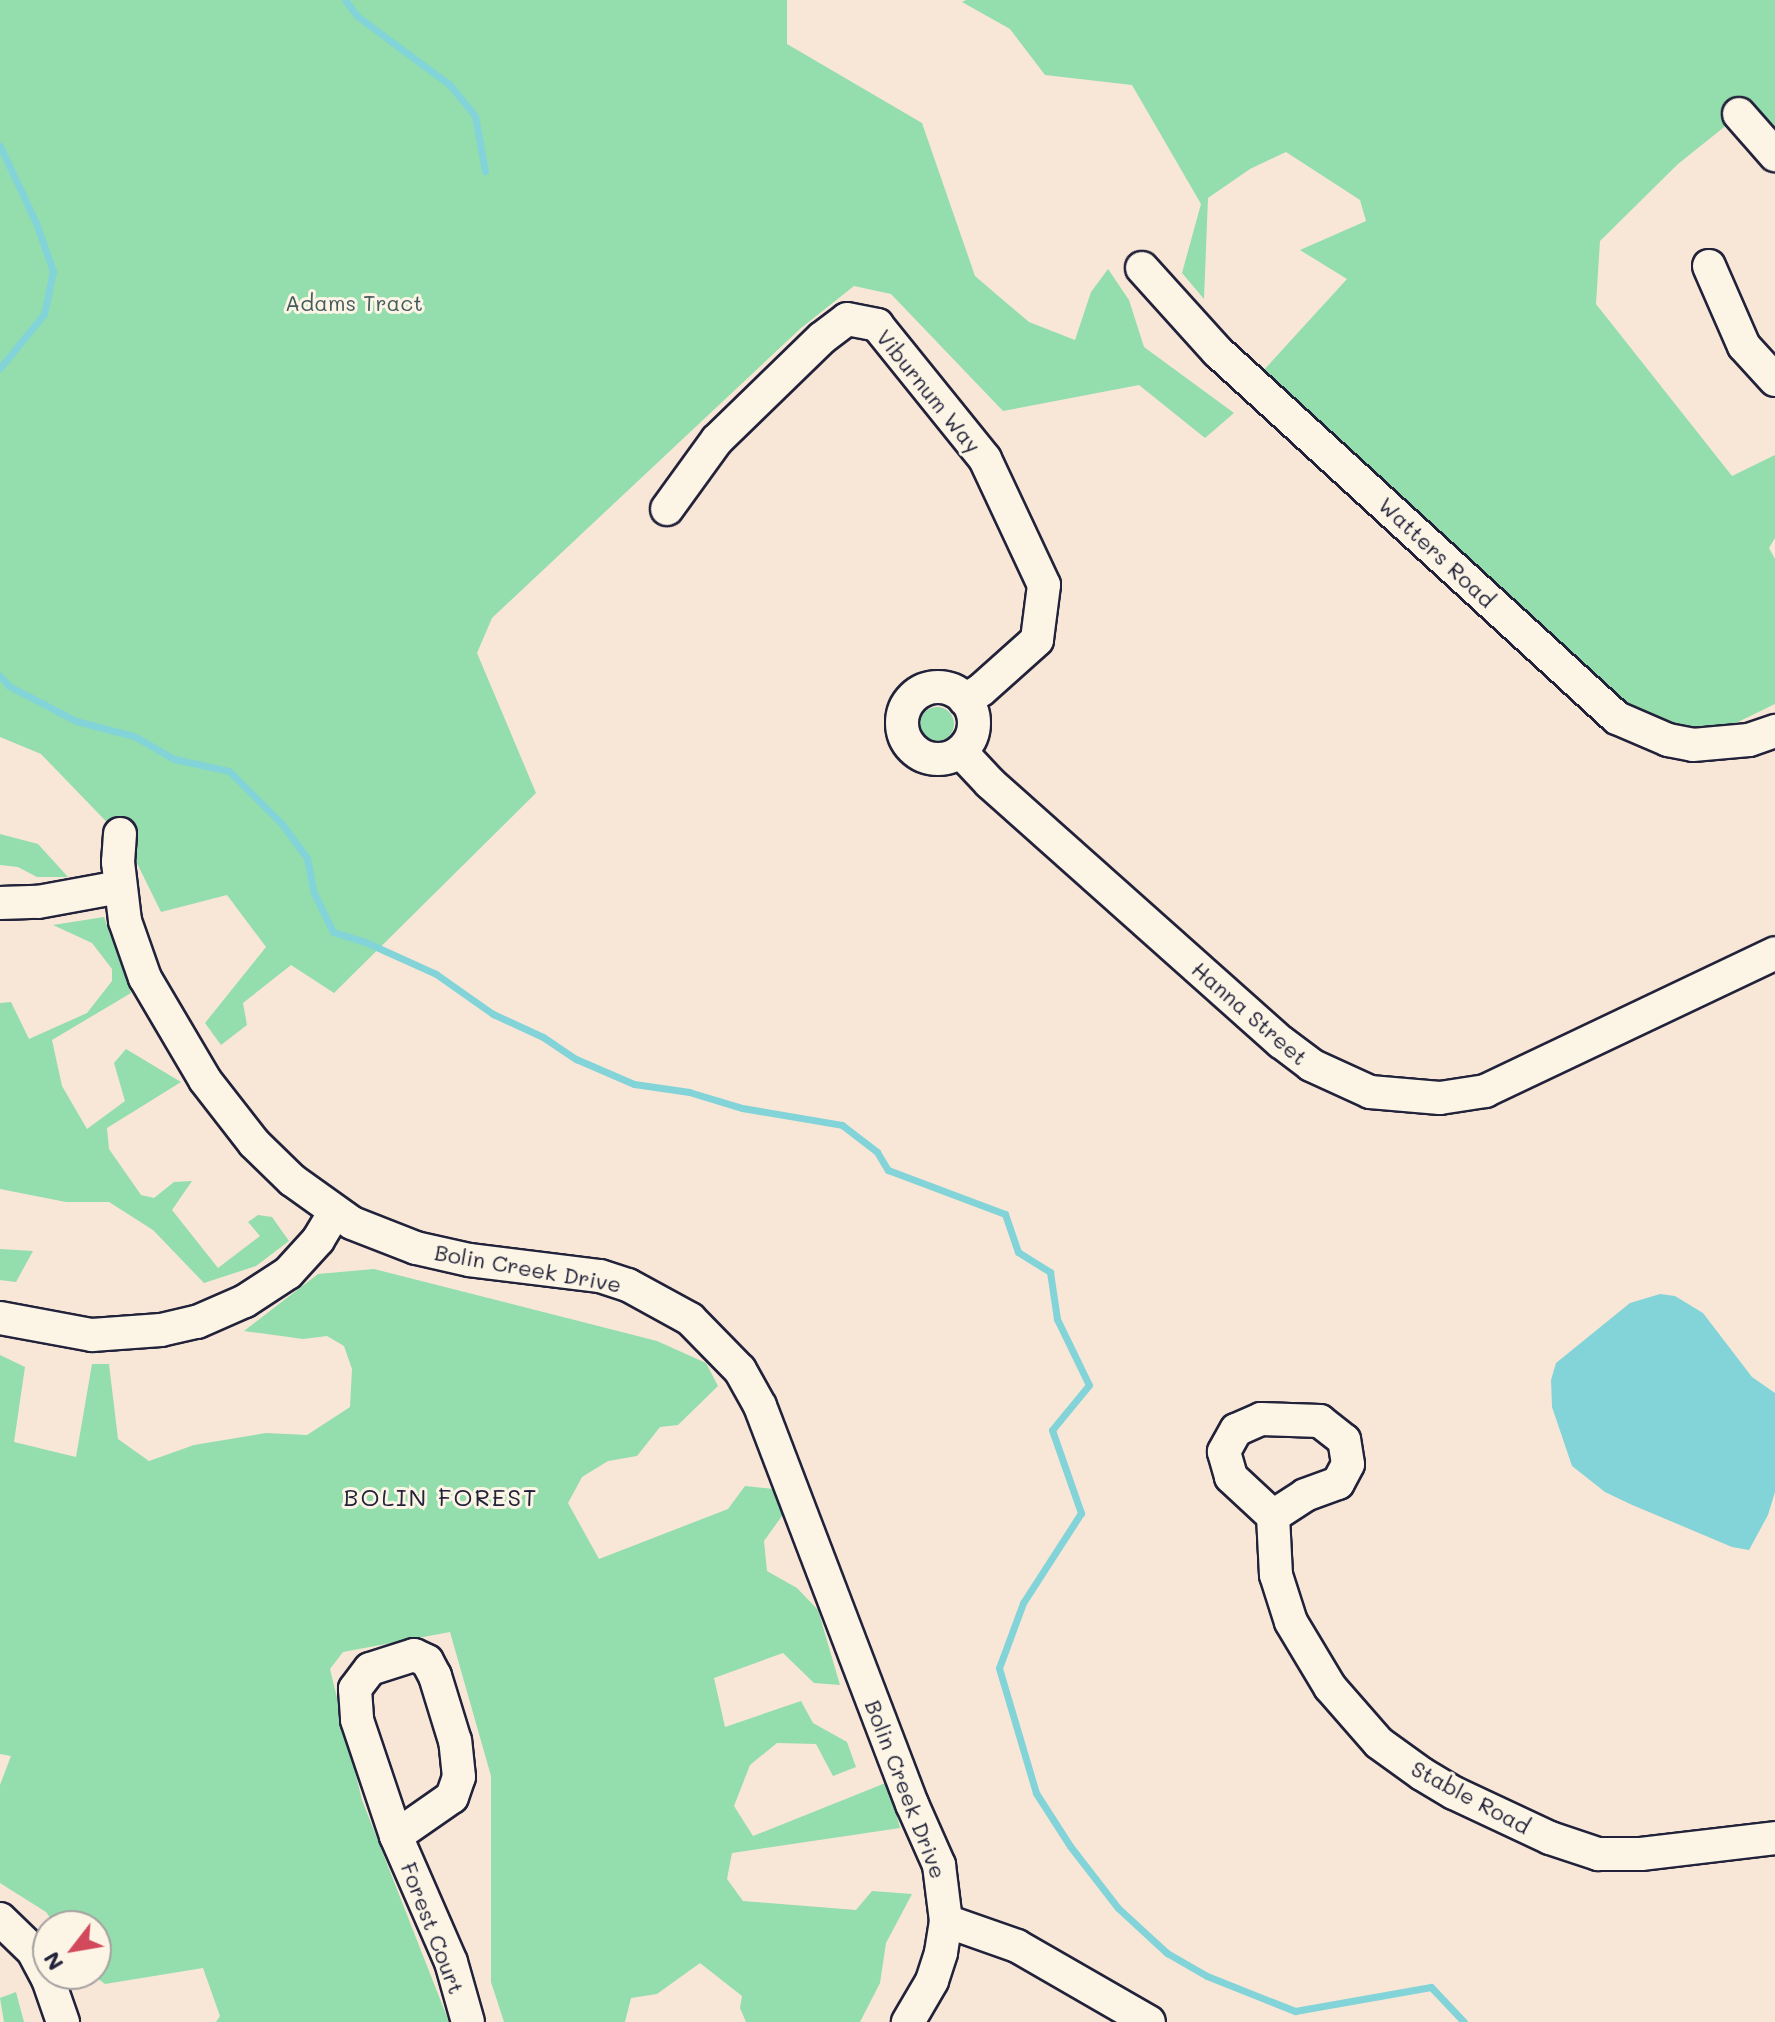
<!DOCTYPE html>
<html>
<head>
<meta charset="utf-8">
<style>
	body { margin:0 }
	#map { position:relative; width:1775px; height:2022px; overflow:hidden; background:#f8e7d7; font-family:Mali,sans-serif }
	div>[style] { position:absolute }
	.green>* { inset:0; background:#94ddad }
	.round { border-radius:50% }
	.water>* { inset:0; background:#82d4d9 }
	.stream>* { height:7px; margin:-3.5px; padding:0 3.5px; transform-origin:3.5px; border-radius:3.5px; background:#82d4d9 }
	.roads { filter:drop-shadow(2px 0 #22223b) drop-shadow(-2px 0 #22223b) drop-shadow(0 2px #22223b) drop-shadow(0 -2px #22223b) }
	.minor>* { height:32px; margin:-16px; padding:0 16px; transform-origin:16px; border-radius:16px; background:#fcf5e5 }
	.minor>.ring { margin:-16px; padding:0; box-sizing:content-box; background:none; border:32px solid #fcf5e5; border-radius:50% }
	span { translate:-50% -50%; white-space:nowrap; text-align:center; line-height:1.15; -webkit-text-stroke:6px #fcf5e5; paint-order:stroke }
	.park-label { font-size:22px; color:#445a5d }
	.street-label { font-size:22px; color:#22223b }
	.neighbourhood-label { font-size:24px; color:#22223b; letter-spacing:2px }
	.north { position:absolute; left:32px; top:1910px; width:80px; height:80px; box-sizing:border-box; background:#fcf5e5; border:2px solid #a5a1a1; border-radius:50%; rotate:239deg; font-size:22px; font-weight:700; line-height:32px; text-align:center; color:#22223b }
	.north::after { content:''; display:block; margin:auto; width:28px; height:36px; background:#d1495b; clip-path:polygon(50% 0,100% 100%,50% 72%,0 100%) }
</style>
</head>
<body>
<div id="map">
	<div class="green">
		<div style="clip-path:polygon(0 0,787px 0,787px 44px,922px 123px,975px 276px,1029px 322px,1075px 340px,1091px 292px,1108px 269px,1129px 300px,1144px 347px,1234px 413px,1205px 438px,1139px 385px,1003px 411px,891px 294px,854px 286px,801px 328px,492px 618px,477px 653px,536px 793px,334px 993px,291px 965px,243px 1003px,247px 1025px,221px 1045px,205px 1023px,266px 947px,227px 895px,161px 912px,127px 843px,41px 754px,0 737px)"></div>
		<div style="clip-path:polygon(966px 0,1775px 0,1775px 150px,1738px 116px,1678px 164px,1600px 241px,1596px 304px,1732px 476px,1775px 455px,1775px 538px,1769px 548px,1775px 559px,1775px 704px,1709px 736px,1654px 733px,1263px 371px,1347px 279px,1300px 250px,1366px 221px,1360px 200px,1286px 152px,1250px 169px,1208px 198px,1204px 299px,1182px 273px,1201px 204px,1132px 85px,1045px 75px,1010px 29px,962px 2px)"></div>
		<div class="round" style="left:920px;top:707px;width:34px;height:34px"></div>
		<div style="clip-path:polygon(0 834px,38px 844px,68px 877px,37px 877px,18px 867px,0 865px)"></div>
		<div style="clip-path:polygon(104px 917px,131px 993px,52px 1040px,62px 1086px,87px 1129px,125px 1101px,114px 1063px,126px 1049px,181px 1082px,107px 1128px,109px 1149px,141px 1195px,154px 1198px,174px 1182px,192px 1181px,172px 1210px,218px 1268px,260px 1236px,248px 1222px,258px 1215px,272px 1217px,289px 1241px,256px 1266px,204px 1283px,153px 1230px,109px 1202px,66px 1202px,0 1189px,0 1003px,11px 1002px,29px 1039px,87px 1013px,112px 981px,112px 969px,92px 943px,53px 925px)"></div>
		<div style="clip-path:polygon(0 1249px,33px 1251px,16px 1282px,0 1280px)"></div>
		<div style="clip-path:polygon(374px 1269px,657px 1341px,706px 1363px,718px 1386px,678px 1425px,660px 1427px,637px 1456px,608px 1461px,582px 1477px,568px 1503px,599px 1559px,728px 1509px,745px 1486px,782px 1490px,787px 1509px,764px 1541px,767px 1571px,797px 1588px,818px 1610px,840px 1685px,814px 1683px,783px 1653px,714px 1678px,725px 1727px,801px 1701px,813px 1723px,847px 1742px,856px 1767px,833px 1776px,816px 1744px,777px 1743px,750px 1765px,734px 1806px,753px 1836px,888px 1782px,900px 1828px,732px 1853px,727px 1879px,743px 1901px,856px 1910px,872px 1891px,912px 1894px,886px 1943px,880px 1983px,860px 2022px,746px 2022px,740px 2008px,742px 1996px,700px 1963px,657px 1994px,631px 1998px,625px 2022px,504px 2022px,491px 1982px,491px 1776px,450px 1632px,343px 1652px,330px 1669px,362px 1800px,449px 2022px,216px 2022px,220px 2016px,203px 1968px,105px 1984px,92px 1974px,96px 1974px,96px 1926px,56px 1926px,46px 1912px,0 1883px,0 1785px,11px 1756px,0 1754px,0 1355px,25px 1367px,14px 1442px,76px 1457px,92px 1364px,109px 1364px,118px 1439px,149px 1461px,194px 1445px,266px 1433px,307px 1435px,350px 1407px,352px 1369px,344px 1346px,327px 1336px,303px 1339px,244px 1331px,318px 1274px)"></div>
		<div style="clip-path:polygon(16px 1992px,24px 2022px,4px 2022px,0 1998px)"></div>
	</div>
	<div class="water">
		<div style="clip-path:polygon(1660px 1294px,1675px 1296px,1703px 1313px,1752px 1377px,1775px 1393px,1775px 1492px,1768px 1515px,1749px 1550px,1732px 1547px,1630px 1504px,1605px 1492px,1572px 1466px,1552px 1407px,1551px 1380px,1556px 1363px,1630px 1303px)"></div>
	</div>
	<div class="stream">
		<div style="left:345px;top:0;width:20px;rotate:53deg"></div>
		<div style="left:357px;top:16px;width:116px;rotate:36.6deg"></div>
		<div style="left:450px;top:85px;width:40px;rotate:51deg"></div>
		<div style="left:475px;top:116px;width:56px;rotate:79.7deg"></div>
		<div style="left:0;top:146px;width:85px;rotate:64.9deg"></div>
		<div style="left:36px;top:223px;width:51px;rotate:70.5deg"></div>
		<div style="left:53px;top:271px;width:44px;rotate:101.8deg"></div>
		<div style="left:44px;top:314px;width:70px;rotate:129.2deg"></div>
		<div style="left:0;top:676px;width:13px;rotate:48deg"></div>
		<div style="left:9px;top:686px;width:76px;rotate:27.6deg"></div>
		<div style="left:76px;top:721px;width:60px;rotate:14.5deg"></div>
		<div style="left:134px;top:736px;width:46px;rotate:29.9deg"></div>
		<div style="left:174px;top:759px;width:56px;rotate:12.3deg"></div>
		<div style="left:229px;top:771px;width:75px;rotate:45deg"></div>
		<div style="left:282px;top:824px;width:42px;rotate:53.7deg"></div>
		<div style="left:307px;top:858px;width:36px;rotate:79deg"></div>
		<div style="left:314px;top:893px;width:43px;rotate:64deg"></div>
		<div style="left:333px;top:932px;width:31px;rotate:17deg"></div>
		<div style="left:363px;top:941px;width:80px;rotate:24.3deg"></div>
		<div style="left:436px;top:974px;width:70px;rotate:35.1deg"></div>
		<div style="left:493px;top:1014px;width:55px;rotate:24.7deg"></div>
		<div style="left:543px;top:1037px;width:40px;rotate:34deg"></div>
		<div style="left:576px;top:1059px;width:63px;rotate:23.3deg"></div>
		<div style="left:634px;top:1084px;width:56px;rotate:8.3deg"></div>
		<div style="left:689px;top:1092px;width:55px;rotate:16.8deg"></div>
		<div style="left:742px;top:1108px;width:101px;rotate:9.6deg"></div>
		<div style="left:842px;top:1125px;width:44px;rotate:37.6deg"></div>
		<div style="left:877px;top:1152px;width:21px;rotate:59deg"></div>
		<div style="left:888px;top:1170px;width:125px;rotate:20.6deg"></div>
		<div style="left:1005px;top:1214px;width:40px;rotate:71.1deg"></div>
		<div style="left:1018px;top:1252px;width:38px;rotate:32deg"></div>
		<div style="left:1050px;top:1272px;width:48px;rotate:81.5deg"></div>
		<div style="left:1057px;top:1319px;width:73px;rotate:64.1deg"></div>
		<div style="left:1089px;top:1385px;width:58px;rotate:129.4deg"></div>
		<div style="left:1052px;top:1430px;width:88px;rotate:70.7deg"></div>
		<div style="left:1081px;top:1513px;width:107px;rotate:122.8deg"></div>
		<div style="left:1023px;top:1603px;width:69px;rotate:110.3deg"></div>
		<div style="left:999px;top:1668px;width:130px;rotate:73.5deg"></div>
		<div style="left:1036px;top:1793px;width:63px;rotate:57.3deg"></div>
		<div style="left:1070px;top:1846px;width:78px;rotate:52.3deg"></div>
		<div style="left:1118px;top:1908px;width:67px;rotate:42.6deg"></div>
		<div style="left:1167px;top:1953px;width:46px;rotate:29.9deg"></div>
		<div style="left:1207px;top:1976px;width:95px;rotate:21.7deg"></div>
		<div style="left:1295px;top:2011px;width:138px;rotate:-10deg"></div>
		<div style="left:1431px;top:1987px;width:48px;rotate:46.7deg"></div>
	</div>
	<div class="roads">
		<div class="minor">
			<div style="left:1739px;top:114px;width:55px;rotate:48.7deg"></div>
			<div style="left:1709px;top:266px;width:87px;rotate:66.4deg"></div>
			<div style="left:1744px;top:346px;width:46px;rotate:47.6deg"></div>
			<div style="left:1142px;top:268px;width:112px;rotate:47.9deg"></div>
			<div style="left:1217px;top:351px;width:543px;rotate:42.54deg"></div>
			<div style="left:1617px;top:718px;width:56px;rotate:23.3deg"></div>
			<div style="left:1668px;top:740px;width:25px;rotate:11deg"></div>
			<div style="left:1693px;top:745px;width:56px;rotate:-5.1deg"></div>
			<div style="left:1749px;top:740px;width:28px;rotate:-19deg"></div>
			<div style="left:667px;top:509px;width:85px;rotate:-54.1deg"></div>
			<div style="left:717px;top:440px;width:146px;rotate:-44.2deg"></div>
			<div style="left:822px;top:338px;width:31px;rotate:-37deg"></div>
			<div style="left:847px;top:319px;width:31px;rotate:11deg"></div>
			<div style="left:877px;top:325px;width:172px;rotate:51.1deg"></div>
			<div style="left:985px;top:459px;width:139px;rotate:64.9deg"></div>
			<div style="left:1044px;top:585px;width:55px;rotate:97.3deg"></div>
			<div style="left:1037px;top:640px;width:75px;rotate:138.2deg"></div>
			<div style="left:981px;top:690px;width:19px;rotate:148deg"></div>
			<div class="ring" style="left:902px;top:687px;width:40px;height:40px"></div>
			<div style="left:961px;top:752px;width:42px;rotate:46.9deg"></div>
			<div style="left:990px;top:783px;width:390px;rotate:41.7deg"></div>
			<div style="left:1281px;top:1042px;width:38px;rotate:37deg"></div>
			<div style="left:1311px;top:1065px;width:65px;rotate:24.6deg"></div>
			<div style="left:1370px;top:1092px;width:70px;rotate:4.9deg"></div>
			<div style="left:1440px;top:1098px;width:46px;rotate:-8.8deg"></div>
			<div style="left:1485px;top:1091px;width:321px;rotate:-25.4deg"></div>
			<div style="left:120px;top:834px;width:28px;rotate:94deg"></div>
			<div style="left:118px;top:862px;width:59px;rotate:83.2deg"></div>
			<div style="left:125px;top:921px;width:60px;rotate:70.7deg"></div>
			<div style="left:145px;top:978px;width:118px;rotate:59.5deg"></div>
			<div style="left:205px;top:1080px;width:80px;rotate:52.1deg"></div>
			<div style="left:254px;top:1143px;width:53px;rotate:44.2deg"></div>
			<div style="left:292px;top:1180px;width:74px;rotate:35.6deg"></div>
			<div style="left:352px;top:1223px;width:69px;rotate:21.3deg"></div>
			<div style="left:416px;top:1248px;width:54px;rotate:12.8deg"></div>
			<div style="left:469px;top:1260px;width:132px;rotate:7deg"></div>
			<div style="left:600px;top:1276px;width:29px;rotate:18deg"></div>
			<div style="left:628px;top:1285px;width:71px;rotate:28.7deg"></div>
			<div style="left:690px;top:1319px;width:71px;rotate:45.6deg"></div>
			<div style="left:740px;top:1370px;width:41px;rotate:60.9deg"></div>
			<div style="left:760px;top:1406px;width:426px;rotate:69.1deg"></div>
			<div style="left:912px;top:1804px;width:67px;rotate:66.1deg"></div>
			<div style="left:939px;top:1865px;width:56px;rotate:82.9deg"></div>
			<div style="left:946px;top:1921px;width:32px;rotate:99deg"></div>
			<div style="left:941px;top:1953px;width:29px;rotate:108deg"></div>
			<div style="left:932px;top:1981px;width:48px;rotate:120.3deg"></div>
			<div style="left:0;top:903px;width:38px;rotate:-2deg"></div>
			<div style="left:38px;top:902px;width:83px;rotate:-10.4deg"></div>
			<div style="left:0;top:1318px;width:94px;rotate:10.5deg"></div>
			<div style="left:92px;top:1335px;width:69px;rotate:-4.1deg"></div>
			<div style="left:161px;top:1330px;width:37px;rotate:-13deg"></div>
			<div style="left:197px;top:1322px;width:52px;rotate:-23.6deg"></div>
			<div style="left:245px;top:1301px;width:51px;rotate:-33.1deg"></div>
			<div style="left:288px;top:1273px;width:45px;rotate:-47.7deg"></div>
			<div style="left:318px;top:1240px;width:33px;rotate:-59deg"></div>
			<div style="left:1273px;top:1516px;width:38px;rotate:-33deg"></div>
			<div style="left:1305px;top:1495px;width:35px;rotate:-20deg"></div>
			<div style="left:1338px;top:1483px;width:21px;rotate:-62deg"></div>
			<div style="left:1348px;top:1464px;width:24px;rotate:-99deg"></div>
			<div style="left:1344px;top:1440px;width:31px;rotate:-142deg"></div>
			<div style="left:1320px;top:1421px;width:59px;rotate:-178.1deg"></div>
			<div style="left:1261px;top:1419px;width:27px;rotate:156deg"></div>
			<div style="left:1236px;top:1430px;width:25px;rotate:119deg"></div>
			<div style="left:1224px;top:1452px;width:26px;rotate:74deg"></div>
			<div style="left:1231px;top:1477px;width:57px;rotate:42.9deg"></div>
			<div style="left:1273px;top:1516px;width:59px;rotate:87.1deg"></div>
			<div style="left:1276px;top:1575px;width:49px;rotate:72.3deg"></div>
			<div style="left:1291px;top:1622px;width:76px;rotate:59deg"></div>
			<div style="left:1330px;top:1687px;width:74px;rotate:48.8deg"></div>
			<div style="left:1379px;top:1743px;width:53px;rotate:35.8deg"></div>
			<div style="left:1422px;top:1774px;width:37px;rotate:31deg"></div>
			<div style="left:1454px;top:1793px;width:106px;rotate:25.1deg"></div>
			<div style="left:1550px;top:1838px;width:51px;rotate:18.4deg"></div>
			<div style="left:1598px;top:1854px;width:43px"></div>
			<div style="left:1641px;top:1854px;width:135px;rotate:-6.8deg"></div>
			<div style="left:396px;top:1836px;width:68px;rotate:-34.9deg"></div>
			<div style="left:452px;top:1797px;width:21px;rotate:-71deg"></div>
			<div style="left:459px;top:1777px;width:36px;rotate:-96deg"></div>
			<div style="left:455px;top:1741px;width:68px;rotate:-107.1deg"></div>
			<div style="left:435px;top:1676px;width:17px;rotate:-118deg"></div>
			<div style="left:427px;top:1661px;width:14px;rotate:-155deg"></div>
			<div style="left:414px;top:1655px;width:46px;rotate:162.3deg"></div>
			<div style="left:370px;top:1669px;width:25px;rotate:127deg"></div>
			<div style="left:355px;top:1689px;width:31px;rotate:86deg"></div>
			<div style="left:357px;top:1720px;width:122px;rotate:71.4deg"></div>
			<div style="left:396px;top:1836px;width:137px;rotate:66.4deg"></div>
			<div style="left:451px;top:1962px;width:62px;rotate:74.2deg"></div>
			<div style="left:0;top:1919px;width:46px;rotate:44.1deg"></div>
			<div style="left:33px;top:1951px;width:32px;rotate:62deg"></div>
			<div style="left:48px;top:1979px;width:46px;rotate:70.8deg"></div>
			<div style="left:946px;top:1921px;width:75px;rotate:19.4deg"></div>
			<div style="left:1017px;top:1946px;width:152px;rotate:29.9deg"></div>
		</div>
	</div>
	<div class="park-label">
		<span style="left:354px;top:303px">Adams Tract</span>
	</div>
	<div class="street-label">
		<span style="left:929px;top:391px;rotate:51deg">Viburnum Way</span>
		<span style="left:1437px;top:552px;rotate:43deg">Watters Road</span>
		<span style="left:1250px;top:1013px;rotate:41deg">Hanna Street</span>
		<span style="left:528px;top:1268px;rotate:10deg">Bolin Creek Drive</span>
		<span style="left:906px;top:1789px;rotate:69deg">Bolin Creek Drive</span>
		<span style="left:1471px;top:1797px;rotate:28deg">Stable Road</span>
		<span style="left:433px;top:1928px;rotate:69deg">Forest Court</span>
	</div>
	<div class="neighbourhood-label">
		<span style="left:441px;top:1497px">BOLIN FOREST</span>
	</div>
	<div class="north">N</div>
</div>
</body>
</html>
